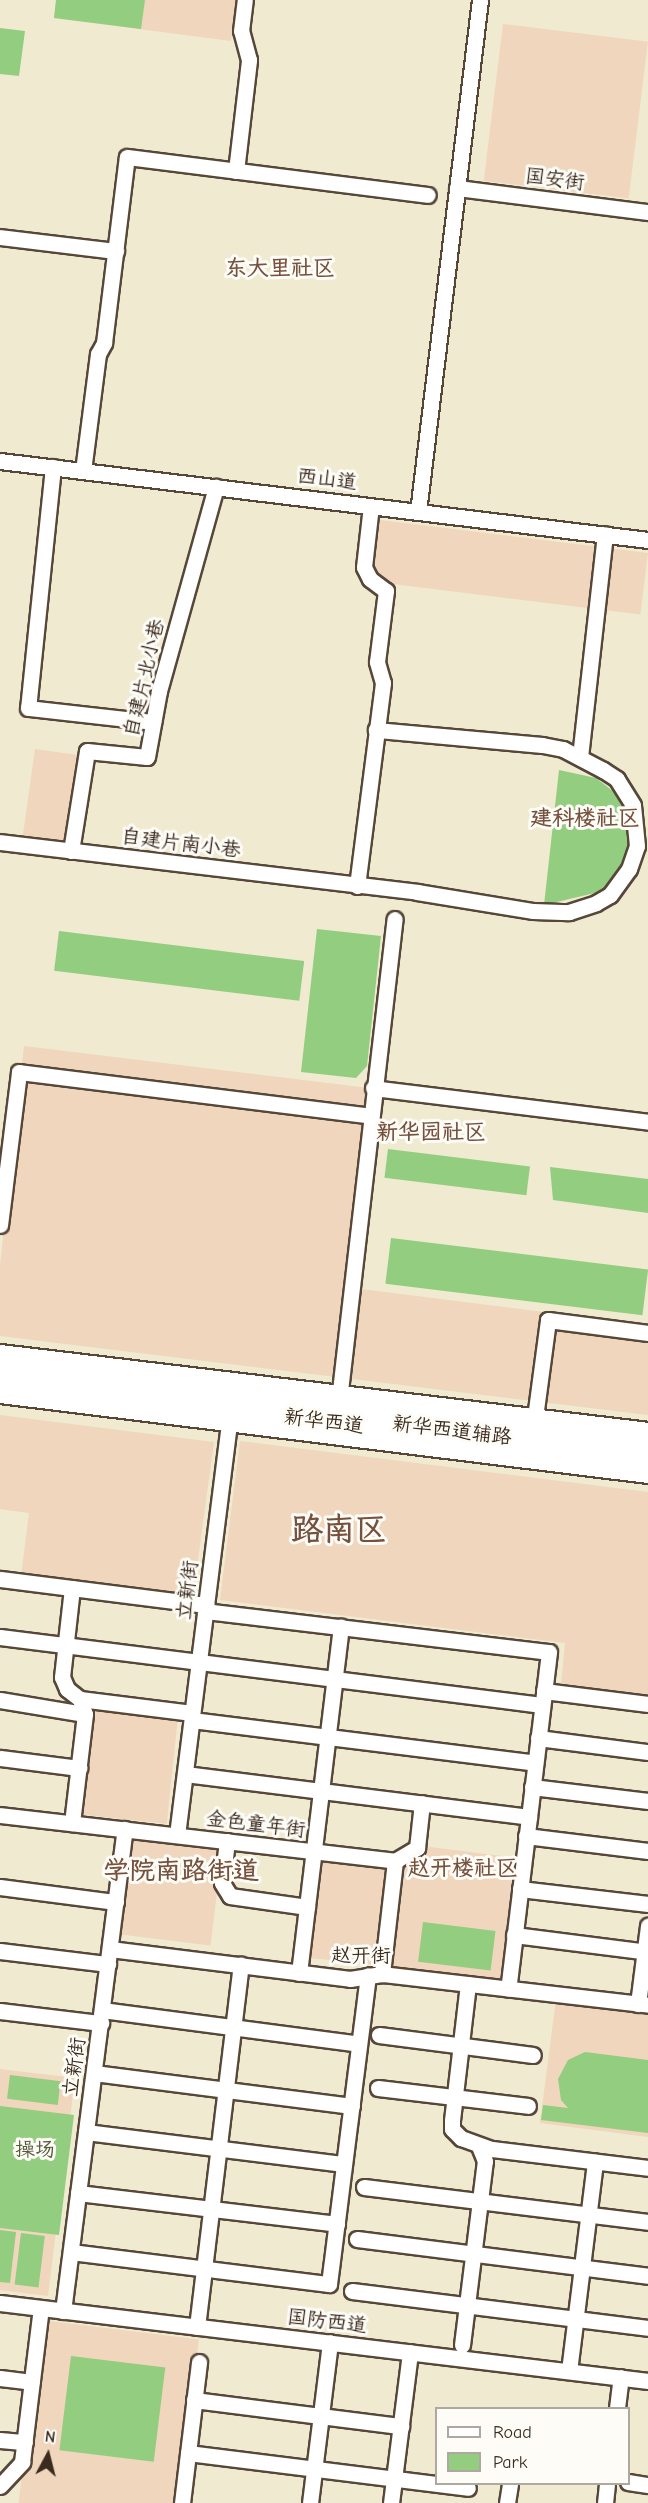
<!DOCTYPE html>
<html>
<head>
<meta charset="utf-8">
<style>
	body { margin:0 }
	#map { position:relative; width:648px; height:2503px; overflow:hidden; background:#f0ead1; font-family:"Comic Neue","LXGW WenKai TC",sans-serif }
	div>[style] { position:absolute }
	.built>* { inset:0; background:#efd6bc; transform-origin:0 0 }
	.green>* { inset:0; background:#93cd80; transform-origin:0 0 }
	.roads { filter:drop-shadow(2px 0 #564739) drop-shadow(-2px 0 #564739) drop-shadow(0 2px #564739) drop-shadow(0 -2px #564739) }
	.minor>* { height:15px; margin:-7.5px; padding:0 7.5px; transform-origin:7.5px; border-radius:7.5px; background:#fff }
	.major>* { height:20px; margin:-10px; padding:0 10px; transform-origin:10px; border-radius:10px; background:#fff }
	span { translate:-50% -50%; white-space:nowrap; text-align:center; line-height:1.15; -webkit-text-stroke:6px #fdfcf7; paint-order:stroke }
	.street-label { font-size:20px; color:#3b2a1e }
	.park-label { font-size:20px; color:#555b3b }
	.quarter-label { font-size:22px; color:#76513e; font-weight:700 }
	.district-label { font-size:26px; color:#76513e; font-weight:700 }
	.town-label { font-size:32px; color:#76513e; font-weight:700 }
	.legend { position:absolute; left:435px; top:2407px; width:195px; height:78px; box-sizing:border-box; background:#fdfcf7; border:2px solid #afa8a0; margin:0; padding:8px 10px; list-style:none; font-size:18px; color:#3b2a1e }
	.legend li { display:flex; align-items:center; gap:12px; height:30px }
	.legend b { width:30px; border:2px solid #afa8a0 }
	.north { position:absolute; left:18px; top:2425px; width:60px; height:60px; -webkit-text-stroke:4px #fdfcf7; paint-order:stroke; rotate:7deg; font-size:16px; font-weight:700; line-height:24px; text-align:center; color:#3b2a1e }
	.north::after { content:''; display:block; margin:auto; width:21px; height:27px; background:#3b2a1e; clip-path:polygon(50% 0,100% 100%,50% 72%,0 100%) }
</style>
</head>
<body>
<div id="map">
	<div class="built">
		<div style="clip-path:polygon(56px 0,236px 0,231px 41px,54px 18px)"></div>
		<div style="left:503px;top:24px;width:146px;height:158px;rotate:7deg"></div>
		<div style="left:372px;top:519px;width:278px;height:62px;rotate:7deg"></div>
		<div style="left:35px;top:749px;width:52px;height:87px;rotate:8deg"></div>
		<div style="clip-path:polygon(24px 1046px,385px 1090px,361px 1289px,648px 1325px,648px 1415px,0 1336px,0 1265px)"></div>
		<div style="clip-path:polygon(0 1415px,214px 1442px,193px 1597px,21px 1576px,29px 1513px,0 1509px)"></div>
		<div style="clip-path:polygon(240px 1441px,648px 1492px,648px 1695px,561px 1684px,565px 1643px,220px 1600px)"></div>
		<div style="left:91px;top:1693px;width:89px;height:122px;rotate:6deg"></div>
		<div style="left:131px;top:1838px;width:92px;height:97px;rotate:7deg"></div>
		<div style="clip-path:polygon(430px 1847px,519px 1858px,504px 1981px,387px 1967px,399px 1867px)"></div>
		<div style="left:316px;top:1855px;width:75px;height:103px;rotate:6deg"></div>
		<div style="clip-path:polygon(556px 1999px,648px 2010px,648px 2137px,540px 2123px)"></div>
		<div style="clip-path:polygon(0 2069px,75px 2078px,48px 2296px,0 2290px)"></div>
		<div style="left:41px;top:2320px;width:159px;height:184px;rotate:7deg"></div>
	</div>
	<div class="green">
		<div style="clip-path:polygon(56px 0,145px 0,141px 29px,54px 18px)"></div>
		<div style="clip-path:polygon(0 28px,25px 31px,19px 76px,0 74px)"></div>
		<div style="clip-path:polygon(559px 770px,596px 778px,618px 795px,631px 829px,631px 849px,621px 872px,599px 892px,544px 905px)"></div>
		<div style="clip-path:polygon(317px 929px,381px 936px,367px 1066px,356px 1078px,301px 1072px)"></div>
		<div style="left:59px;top:931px;width:247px;height:40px;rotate:7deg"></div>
		<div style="left:388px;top:1149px;width:143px;height:29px;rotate:7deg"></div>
		<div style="clip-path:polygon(550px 1167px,648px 1179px,648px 1213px,553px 1200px)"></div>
		<div style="left:391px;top:1238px;width:259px;height:46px;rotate:7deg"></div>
		<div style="left:423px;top:1922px;width:73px;height:40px;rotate:7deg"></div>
		<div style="clip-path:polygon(585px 2052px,648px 2060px,648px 2133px,541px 2120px,543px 2105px,568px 2108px,561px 2100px,558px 2079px,568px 2060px)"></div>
		<div style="left:10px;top:2075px;width:51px;height:24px;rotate:7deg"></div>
		<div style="clip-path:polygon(0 2106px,74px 2115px,59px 2235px,0 2228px)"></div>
		<div style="clip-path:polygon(0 2230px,16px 2232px,10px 2283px,0 2282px)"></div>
		<div style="left:21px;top:2233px;width:24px;height:52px;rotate:7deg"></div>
		<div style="left:71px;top:2356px;width:95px;height:95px;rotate:7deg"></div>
	</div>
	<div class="roads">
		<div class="minor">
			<div style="left:236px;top:171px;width:112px;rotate:-83.3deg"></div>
			<div style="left:249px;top:60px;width:30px;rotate:-105deg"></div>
			<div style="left:241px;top:31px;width:31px;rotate:-83deg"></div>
			<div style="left:457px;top:188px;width:193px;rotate:7.2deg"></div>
			<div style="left:0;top:237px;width:117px;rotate:6.9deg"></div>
			<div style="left:0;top:461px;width:653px;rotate:6.95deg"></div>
			<div style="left:53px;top:467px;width:242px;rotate:95.9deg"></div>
			<div style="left:28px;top:708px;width:126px;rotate:6.4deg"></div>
			<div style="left:83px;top:471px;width:118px;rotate:-82.7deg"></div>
			<div style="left:98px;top:354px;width:13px;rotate:-61deg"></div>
			<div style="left:104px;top:343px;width:187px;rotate:-83deg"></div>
			<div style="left:127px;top:157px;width:303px;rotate:7.2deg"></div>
			<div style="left:418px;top:512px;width:516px;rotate:-83.1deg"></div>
			<div style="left:580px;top:757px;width:224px;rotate:-83.6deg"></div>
			<div style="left:0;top:842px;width:420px;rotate:6.8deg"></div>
			<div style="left:417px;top:892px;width:118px;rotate:9.3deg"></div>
			<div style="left:533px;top:911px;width:36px;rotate:2deg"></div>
			<div style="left:569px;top:912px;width:28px;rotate:-18deg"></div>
			<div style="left:596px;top:903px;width:16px;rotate:-30deg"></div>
			<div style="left:610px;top:895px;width:32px;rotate:-54deg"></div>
			<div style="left:629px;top:869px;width:24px;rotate:-71deg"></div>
			<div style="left:637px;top:846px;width:41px;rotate:-95.6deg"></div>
			<div style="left:633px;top:805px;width:31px;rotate:-122deg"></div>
			<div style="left:617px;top:779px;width:17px;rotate:-147deg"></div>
			<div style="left:603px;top:770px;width:45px;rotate:-152.3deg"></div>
			<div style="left:563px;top:749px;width:21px;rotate:-169deg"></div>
			<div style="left:542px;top:745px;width:167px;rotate:-174.8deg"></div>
			<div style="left:71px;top:851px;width:101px;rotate:-80.9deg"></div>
			<div style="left:87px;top:751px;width:60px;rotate:5.7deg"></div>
			<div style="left:147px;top:757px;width:67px;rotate:-79.7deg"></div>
			<div style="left:159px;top:691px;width:212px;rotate:-74.4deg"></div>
			<div style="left:357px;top:886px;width:205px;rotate:-82.7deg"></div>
			<div style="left:383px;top:683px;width:22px;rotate:-106deg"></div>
			<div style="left:377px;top:662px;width:72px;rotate:-82.8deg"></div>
			<div style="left:386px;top:591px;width:20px;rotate:-143deg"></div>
			<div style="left:370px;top:579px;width:13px;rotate:-117deg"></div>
			<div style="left:364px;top:567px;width:61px;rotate:-83.5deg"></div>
			<div style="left:373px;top:1088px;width:277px;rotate:7deg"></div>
			<div style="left:0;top:1225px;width:154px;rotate:-82.9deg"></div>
			<div style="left:19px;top:1072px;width:354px;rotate:7.1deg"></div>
			<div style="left:0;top:1352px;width:653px;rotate:6.86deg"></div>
			<div style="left:340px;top:1391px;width:475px;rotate:-83.4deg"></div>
			<div style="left:0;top:1395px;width:653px;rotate:7.04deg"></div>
			<div style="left:534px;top:1425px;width:106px;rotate:-82.4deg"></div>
			<div style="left:548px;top:1320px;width:101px;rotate:7.4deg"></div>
			<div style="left:0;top:1579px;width:208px;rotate:7.2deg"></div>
			<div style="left:72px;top:1588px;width:90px;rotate:96.4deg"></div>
			<div style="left:62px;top:1677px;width:13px;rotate:67deg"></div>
			<div style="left:67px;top:1689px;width:16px;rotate:38deg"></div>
			<div style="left:80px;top:1699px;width:16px;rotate:72deg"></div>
			<div style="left:85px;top:1714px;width:110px;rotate:96.8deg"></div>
			<div style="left:205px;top:1611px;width:346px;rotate:6.8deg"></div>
			<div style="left:549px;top:1652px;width:339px;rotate:96.9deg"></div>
			<div style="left:0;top:1637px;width:546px;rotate:7.15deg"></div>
			<div style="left:544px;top:1691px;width:105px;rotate:7.1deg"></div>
			<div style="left:80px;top:1699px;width:113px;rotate:7.1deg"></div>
			<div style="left:0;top:1700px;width:86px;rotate:9.4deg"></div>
			<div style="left:192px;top:1720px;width:346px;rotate:7.1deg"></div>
			<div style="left:538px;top:1738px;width:111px;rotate:7.3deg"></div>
			<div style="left:0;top:1758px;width:80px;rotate:7.2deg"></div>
			<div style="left:185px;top:1774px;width:347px;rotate:7.1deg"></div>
			<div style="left:532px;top:1787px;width:117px;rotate:6.9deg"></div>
			<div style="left:0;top:1815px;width:398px;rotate:6.6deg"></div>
			<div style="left:395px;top:1861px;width:114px;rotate:96.6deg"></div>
			<div style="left:177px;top:1835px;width:416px;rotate:-82.8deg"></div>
			<div style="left:526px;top:1836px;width:123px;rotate:7deg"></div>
			<div style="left:227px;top:1841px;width:42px;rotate:96.8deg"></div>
			<div style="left:222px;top:1883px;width:15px;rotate:58deg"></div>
			<div style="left:230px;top:1896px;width:78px;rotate:8.1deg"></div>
			<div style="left:395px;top:1861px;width:26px;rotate:-31deg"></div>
			<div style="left:417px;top:1848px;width:45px;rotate:-83.7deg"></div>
			<div style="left:0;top:1887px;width:117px;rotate:7.4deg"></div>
			<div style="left:520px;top:1889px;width:129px;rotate:6.7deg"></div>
			<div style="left:514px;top:1935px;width:135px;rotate:7.2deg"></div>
			<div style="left:110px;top:1949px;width:242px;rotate:7.1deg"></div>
			<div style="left:350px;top:1979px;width:32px;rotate:-9deg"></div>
			<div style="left:382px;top:1974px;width:268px;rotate:6.6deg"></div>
			<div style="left:0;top:1951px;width:109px;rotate:6.9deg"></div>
			<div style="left:299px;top:1973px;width:349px;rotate:-83.1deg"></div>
			<div style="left:468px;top:1984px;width:138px;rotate:96.7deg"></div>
			<div style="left:452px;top:2121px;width:8px;rotate:90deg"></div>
			<div style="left:452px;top:2129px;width:13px;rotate:45deg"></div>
			<div style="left:461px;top:2138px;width:33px;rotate:20deg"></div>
			<div style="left:492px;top:2149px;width:157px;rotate:6.9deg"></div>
			<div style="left:638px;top:2004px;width:79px;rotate:-82.7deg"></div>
			<div style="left:102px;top:2010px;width:259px;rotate:7.5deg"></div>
			<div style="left:0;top:2011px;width:102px;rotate:6.8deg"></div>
			<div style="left:379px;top:2035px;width:155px;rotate:7.4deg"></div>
			<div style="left:94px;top:2073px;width:260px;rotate:7.3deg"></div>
			<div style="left:378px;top:2088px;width:151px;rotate:6.8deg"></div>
			<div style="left:86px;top:2132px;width:260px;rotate:7.1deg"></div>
			<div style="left:364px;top:2187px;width:286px;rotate:7deg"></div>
			<div style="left:78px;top:2193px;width:261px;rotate:6.8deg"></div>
			<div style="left:357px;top:2239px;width:293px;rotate:7.2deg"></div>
			<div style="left:71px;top:2252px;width:260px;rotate:7.1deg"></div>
			<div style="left:329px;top:2284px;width:311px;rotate:-82.8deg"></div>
			<div style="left:352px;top:2291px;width:298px;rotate:7.1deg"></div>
			<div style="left:0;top:2303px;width:653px;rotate:6.86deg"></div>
			<div style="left:63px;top:2311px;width:486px;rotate:-82.7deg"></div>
			<div style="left:197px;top:2327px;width:365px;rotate:-83.1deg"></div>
			<div style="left:462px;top:2345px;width:185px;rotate:-82.9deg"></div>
			<div style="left:485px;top:2161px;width:16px;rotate:-112deg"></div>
			<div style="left:569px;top:2371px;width:211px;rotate:-82.9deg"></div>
			<div style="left:0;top:2378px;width:32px;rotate:7deg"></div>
			<div style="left:194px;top:2400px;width:209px;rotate:7.2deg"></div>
			<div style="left:617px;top:2408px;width:31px;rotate:-83deg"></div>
			<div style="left:0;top:2440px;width:25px;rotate:5deg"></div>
			<div style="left:188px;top:2453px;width:282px;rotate:7.1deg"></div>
			<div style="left:628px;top:2482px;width:20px;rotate:9deg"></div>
			<div style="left:0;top:2486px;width:33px;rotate:-47deg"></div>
			<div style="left:22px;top:2462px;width:155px;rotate:-83deg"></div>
			<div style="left:182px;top:2503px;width:142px;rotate:-83.1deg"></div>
			<div style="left:310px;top:2503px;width:162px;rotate:-82.9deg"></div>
			<div style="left:391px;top:2503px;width:152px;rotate:-82.8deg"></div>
			<div style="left:507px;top:2503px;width:19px;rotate:-81deg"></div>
			<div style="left:605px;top:2503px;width:19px;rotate:-84deg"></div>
		</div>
		<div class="major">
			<div style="left:0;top:1366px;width:653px;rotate:6.86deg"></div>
			<div style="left:0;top:1382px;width:653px;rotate:6.86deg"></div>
		</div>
	</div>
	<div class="street-label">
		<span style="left:555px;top:179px;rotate:7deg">国安街</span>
		<span style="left:327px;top:479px;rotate:7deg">西山道</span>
		<span style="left:144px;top:678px;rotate:-77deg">自建片北小巷</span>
		<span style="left:181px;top:843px;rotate:7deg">自建片南小巷</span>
		<span style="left:324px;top:1421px;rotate:7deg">新华西道</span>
		<span style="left:452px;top:1430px;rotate:7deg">新华西道辅路</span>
		<span style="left:187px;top:1590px;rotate:-83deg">立新街</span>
		<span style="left:256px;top:1824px;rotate:7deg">金色童年街</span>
		<span style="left:361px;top:1955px">赵开街</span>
		<span style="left:74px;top:2067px;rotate:-82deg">立新街</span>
		<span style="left:327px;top:2321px;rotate:7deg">国防西道</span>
	</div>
	<div class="park-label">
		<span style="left:35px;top:2149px">操场</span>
	</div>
	<div class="quarter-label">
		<span style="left:280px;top:269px">东大里社区</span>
		<span style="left:585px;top:819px">建科楼社区</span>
		<span style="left:431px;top:1133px">新华园社区</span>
		<span style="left:463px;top:1869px">赵开楼社区</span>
	</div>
	<div class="district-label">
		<span style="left:181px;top:1872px">学院南路街道</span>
	</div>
	<div class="town-label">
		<span style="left:339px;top:1530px">路南区</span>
	</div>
	<ul class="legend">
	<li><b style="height:8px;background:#fff"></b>Road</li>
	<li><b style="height:16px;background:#93cd80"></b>Park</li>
	</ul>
	<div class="north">N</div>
</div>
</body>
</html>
